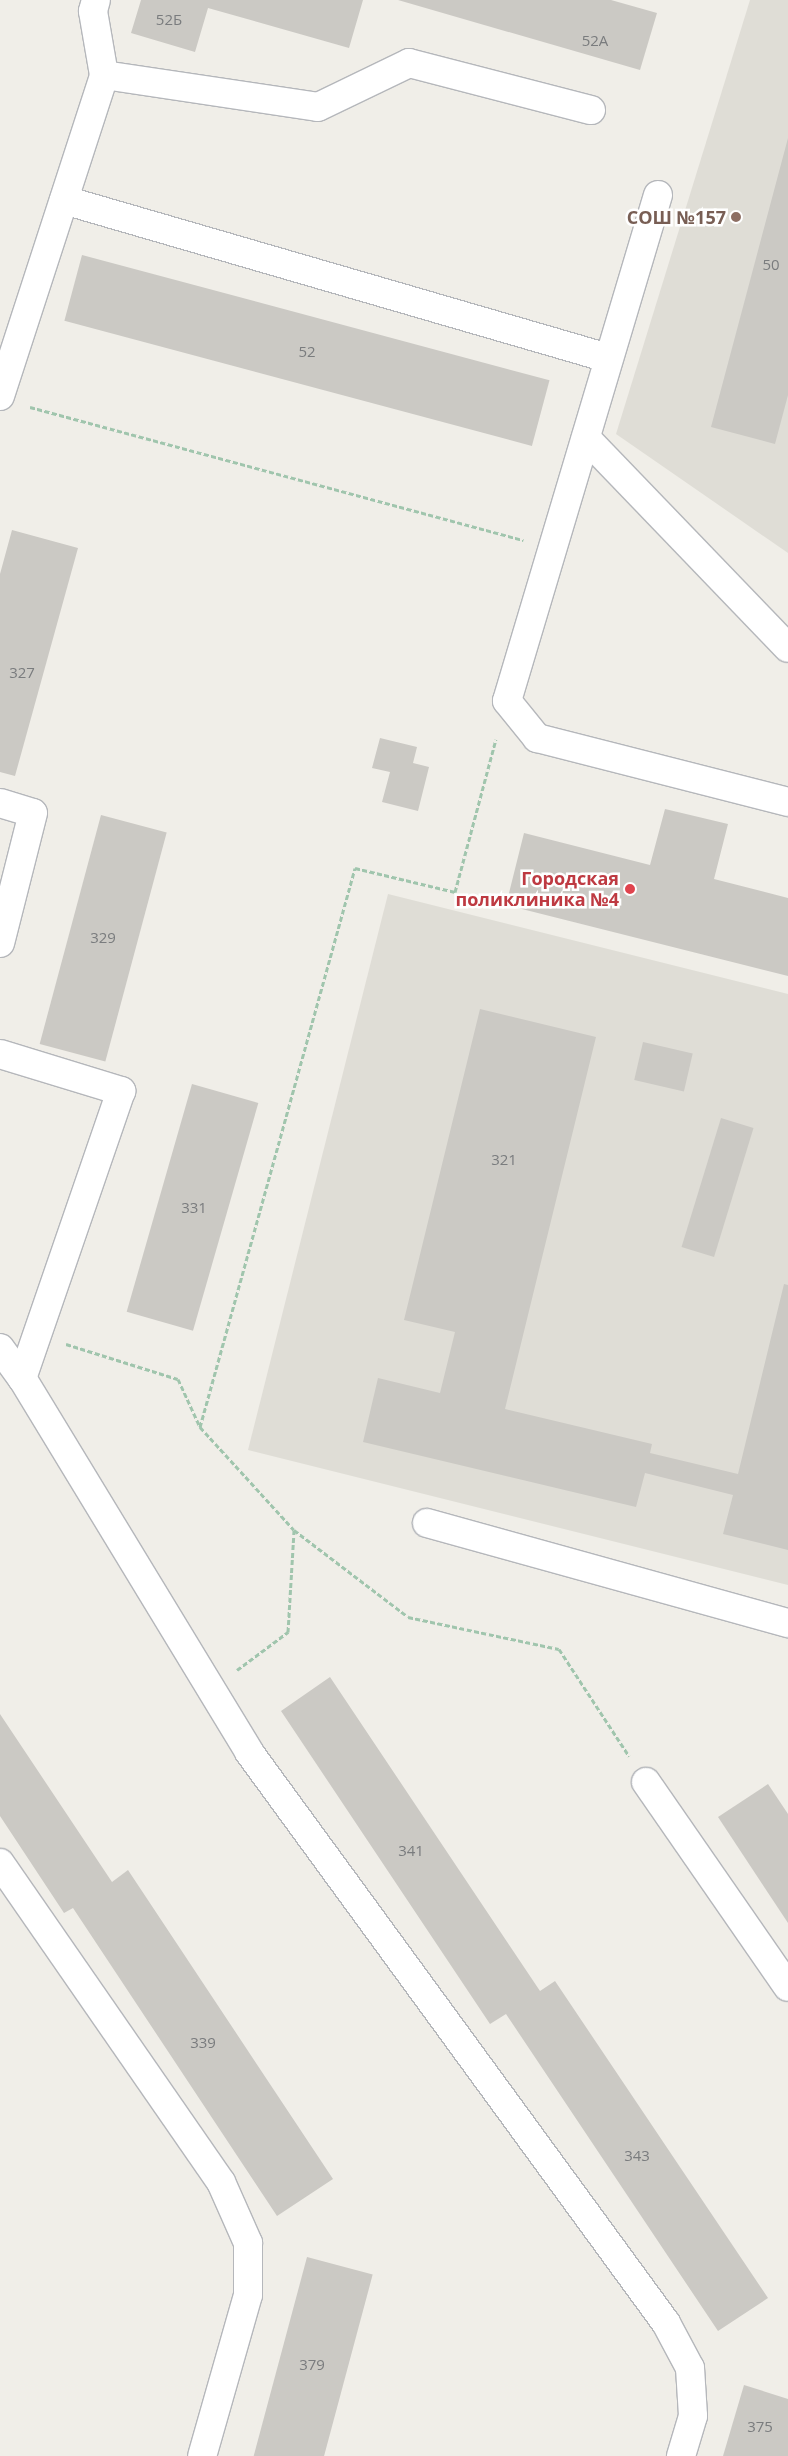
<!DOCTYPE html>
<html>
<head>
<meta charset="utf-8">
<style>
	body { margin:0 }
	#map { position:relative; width:788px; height:2456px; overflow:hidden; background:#f0eee8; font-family:"Open Sans",sans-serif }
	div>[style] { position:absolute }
	.education>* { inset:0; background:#dfddd6 }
	.building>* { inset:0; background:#cbc9c4; transform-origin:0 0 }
	.path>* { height:3px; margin-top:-1.5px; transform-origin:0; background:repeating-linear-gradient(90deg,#a0c5ad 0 5px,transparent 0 7.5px) }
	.roads { filter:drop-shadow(1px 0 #b5b7bb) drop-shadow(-1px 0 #b5b7bb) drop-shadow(0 1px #b5b7bb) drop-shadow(0 -1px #b5b7bb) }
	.minor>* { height:28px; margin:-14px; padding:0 14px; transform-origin:14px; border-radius:14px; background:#fff }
	.dots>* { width:14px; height:14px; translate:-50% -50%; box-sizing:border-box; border:2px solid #fff; border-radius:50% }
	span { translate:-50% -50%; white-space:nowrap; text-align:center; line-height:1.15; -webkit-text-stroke:5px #fff; paint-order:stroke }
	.number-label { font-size:15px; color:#7a7c7e }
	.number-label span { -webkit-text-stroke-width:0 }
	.education-label { font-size:18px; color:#785e54; font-weight:700 }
	.right { translate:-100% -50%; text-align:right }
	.health-label { font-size:18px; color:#be3a42; font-weight:700 }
</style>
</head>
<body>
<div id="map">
	<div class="education">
		<div style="clip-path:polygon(750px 0,788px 0,788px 553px,616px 434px)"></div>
		<div style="clip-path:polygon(388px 894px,788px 994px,788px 1585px,248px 1450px)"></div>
	</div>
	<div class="building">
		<div style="clip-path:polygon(141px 0,363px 0,349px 48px,208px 8px,195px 52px,131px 33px)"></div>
		<div style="clip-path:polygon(398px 0,611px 0,657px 13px,640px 70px)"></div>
		<div style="clip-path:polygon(788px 138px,788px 395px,775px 444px,711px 427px)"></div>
		<div style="left:82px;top:255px;width:484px;height:68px;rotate:15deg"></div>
		<div style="clip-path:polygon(12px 530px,78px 548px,15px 776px,0 772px,0 574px)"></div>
		<div style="clip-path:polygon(380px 738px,417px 747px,413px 763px,429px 767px,418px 811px,382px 802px,390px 772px,372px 768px)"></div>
		<div style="clip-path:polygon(665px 809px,728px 824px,714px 879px,788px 898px,788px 976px,506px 905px,524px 833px,650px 865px)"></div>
		<div style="left:101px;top:815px;width:68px;height:237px;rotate:15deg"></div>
		<div style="clip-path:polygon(480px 1009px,596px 1037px,505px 1409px,652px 1444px,650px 1453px,738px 1474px,784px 1284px,788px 1285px,788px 1550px,723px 1534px,733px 1495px,645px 1473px,636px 1507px,363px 1442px,378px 1378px,440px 1393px,455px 1332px,404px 1320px)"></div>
		<div style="left:643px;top:1042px;width:51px;height:39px;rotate:13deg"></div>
		<div style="left:192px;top:1084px;width:69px;height:237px;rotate:16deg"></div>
		<div style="left:721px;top:1118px;width:34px;height:135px;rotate:17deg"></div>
		<div style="clip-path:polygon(330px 1677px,540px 1991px,555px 1981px,768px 2298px,718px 2331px,506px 2014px,490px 2024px,281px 1711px)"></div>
		<div style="clip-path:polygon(0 1714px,112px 1882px,128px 1870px,333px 2179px,277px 2216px,73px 1908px,64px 1913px,0 1816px)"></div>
		<div style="clip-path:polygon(768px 1784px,788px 1814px,788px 1923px,718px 1817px)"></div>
		<div style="left:307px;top:2257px;width:68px;height:206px;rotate:15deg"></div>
		<div style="clip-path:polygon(744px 2385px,788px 2399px,788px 2456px,723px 2456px)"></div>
	</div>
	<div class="path">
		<div style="left:30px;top:407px;width:511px;rotate:15.1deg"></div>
		<div style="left:66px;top:1344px;width:117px;rotate:17.4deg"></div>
		<div style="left:178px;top:1379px;width:53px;rotate:65.4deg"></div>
		<div style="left:200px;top:1427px;width:139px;rotate:47.6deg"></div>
		<div style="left:200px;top:1427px;width:580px;rotate:-74.5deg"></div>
		<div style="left:355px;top:868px;width:103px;rotate:13.5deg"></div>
		<div style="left:455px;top:892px;width:158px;rotate:-75deg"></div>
		<div style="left:237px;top:1670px;width:64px;rotate:-36.7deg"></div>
		<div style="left:288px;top:1632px;width:102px;rotate:-86.6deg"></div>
		<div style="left:294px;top:1530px;width:143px;rotate:37.3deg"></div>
		<div style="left:408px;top:1617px;width:154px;rotate:12deg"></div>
		<div style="left:559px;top:1649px;width:128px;rotate:56.8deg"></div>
	</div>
	<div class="roads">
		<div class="minor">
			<div style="left:104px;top:75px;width:216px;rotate:8.5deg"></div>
			<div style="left:318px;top:107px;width:101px;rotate:-25.8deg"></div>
			<div style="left:409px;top:63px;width:188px;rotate:14.5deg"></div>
			<div style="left:658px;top:195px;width:528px;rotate:106.62deg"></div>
			<div style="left:507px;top:701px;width:48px;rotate:51deg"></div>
			<div style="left:537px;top:738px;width:259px;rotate:14.3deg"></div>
			<div style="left:64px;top:200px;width:566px;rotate:16.2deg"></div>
			<div style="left:0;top:396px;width:337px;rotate:-72deg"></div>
			<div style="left:104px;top:75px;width:65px;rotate:-99.8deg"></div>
			<div style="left:93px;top:11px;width:11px;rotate:-75deg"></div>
			<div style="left:586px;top:438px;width:291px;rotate:46.1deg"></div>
			<div style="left:0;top:803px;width:34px;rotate:17deg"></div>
			<div style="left:33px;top:813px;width:134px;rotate:104.2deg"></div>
			<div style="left:0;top:1054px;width:127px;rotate:17deg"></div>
			<div style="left:121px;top:1091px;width:304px;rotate:109deg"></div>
			<div style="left:0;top:1348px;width:37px;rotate:54deg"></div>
			<div style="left:22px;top:1378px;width:437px;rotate:58.7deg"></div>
			<div style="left:249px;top:1752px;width:707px;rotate:53.86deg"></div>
			<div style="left:666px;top:2323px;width:51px;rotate:61.9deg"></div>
			<div style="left:690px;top:2368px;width:48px;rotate:86.4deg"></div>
			<div style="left:693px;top:2416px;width:42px;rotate:106.7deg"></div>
			<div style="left:427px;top:1523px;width:375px;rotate:15.5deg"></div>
			<div style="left:646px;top:1782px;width:249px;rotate:55.3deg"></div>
			<div style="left:0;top:1863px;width:388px;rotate:55.3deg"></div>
			<div style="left:221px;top:2182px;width:67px;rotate:66.1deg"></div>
			<div style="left:248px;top:2243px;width:52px;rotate:90deg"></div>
			<div style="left:248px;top:2295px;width:167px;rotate:105.9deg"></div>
		</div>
	</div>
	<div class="dots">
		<div style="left:736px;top:217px;background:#8d6e63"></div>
		<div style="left:630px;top:889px;background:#e0444e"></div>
	</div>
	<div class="number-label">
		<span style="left:169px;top:20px">52Б</span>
		<span style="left:595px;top:41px">52А</span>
		<span style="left:771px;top:265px">50</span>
		<span style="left:307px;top:352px">52</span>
		<span style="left:22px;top:673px">327</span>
		<span style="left:103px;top:938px">329</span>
		<span style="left:504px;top:1160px">321</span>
		<span style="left:194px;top:1208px">331</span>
		<span style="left:411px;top:1851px">341</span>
		<span style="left:203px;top:2043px">339</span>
		<span style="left:637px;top:2156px">343</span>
		<span style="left:312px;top:2365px">379</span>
		<span style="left:760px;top:2427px">375</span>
	</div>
	<div class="education-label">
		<span class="right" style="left:726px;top:217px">СОШ №157</span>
	</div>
	<div class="health-label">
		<span class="right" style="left:619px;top:889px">Городская<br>поликлиника №4</span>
	</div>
</div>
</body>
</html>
